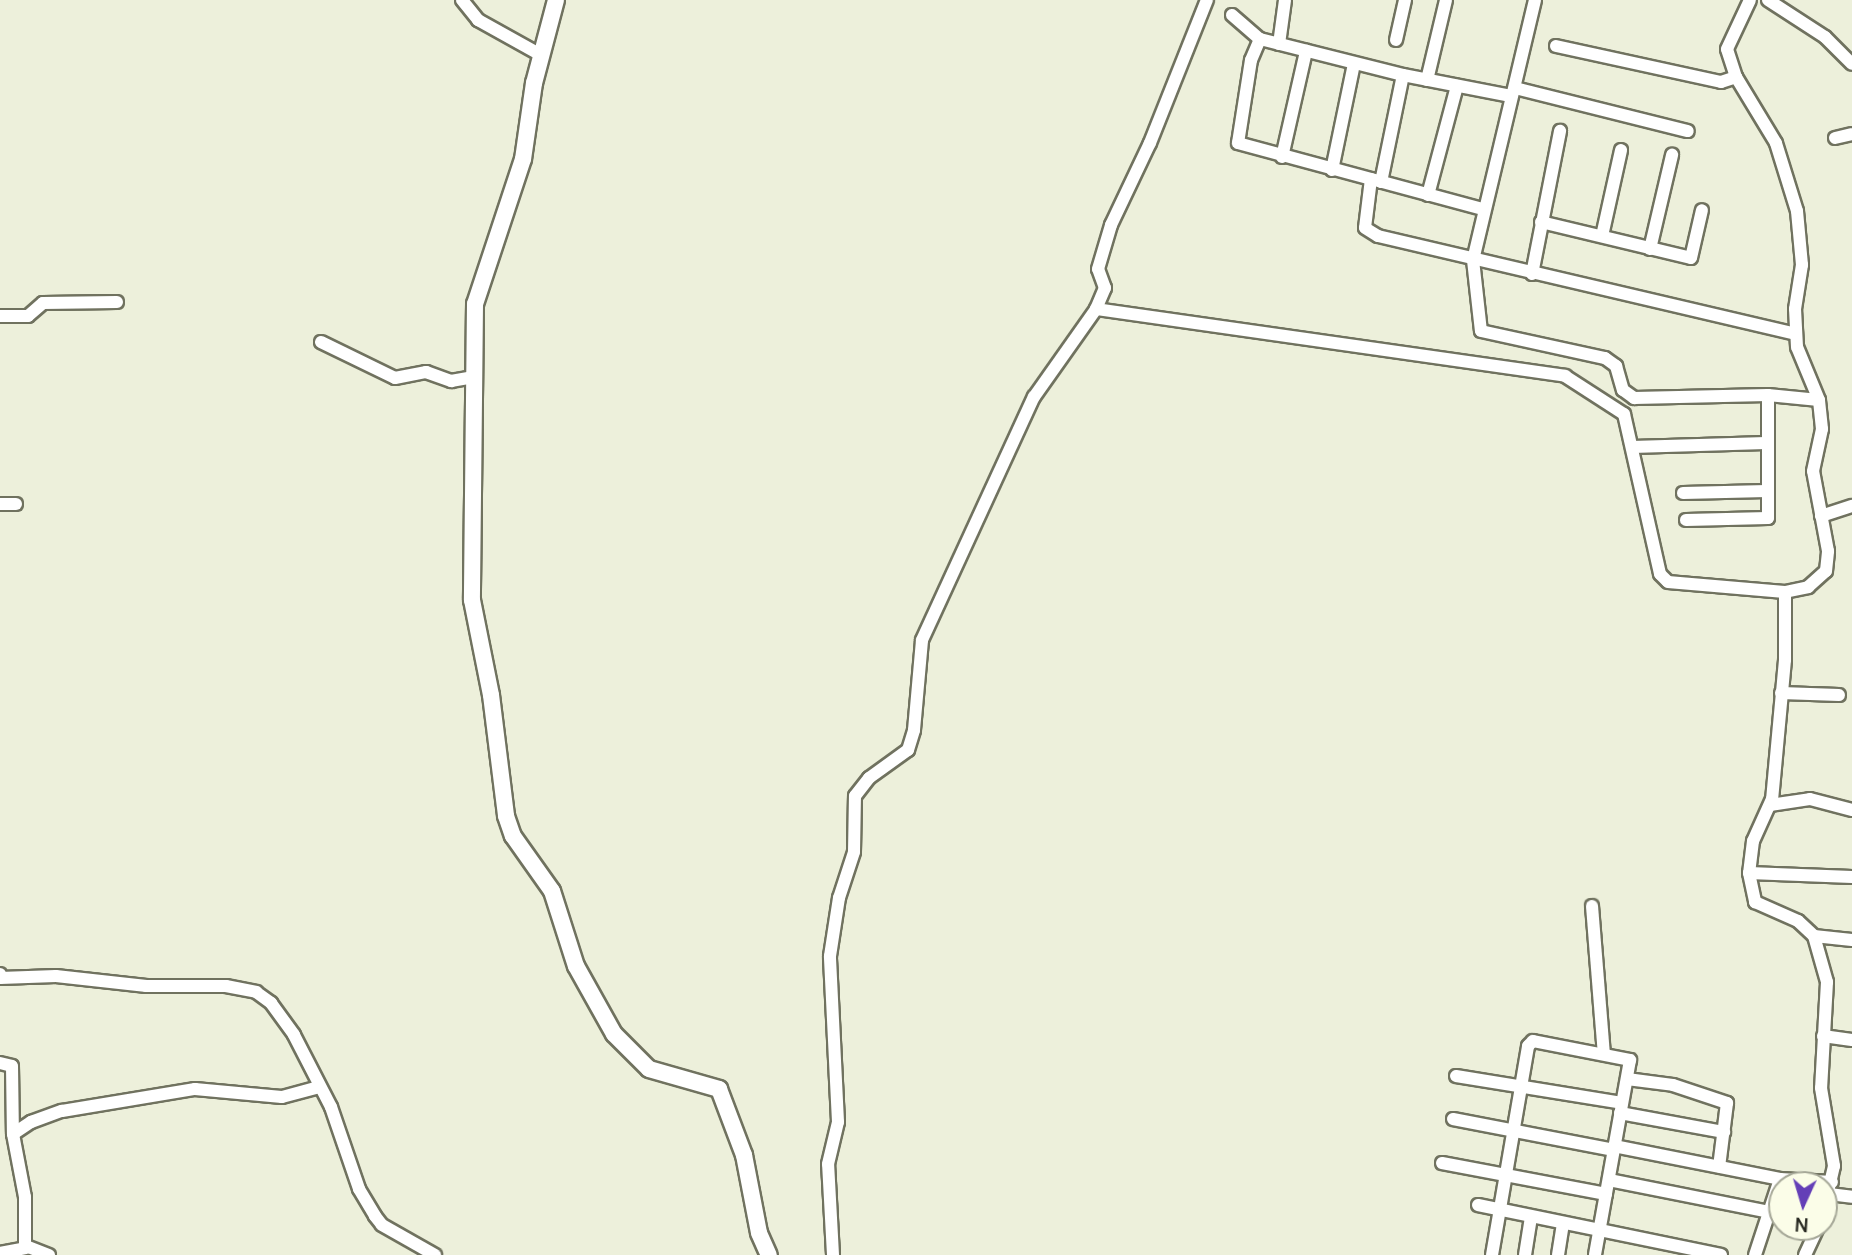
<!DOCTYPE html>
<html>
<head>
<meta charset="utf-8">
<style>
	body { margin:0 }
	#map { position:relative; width:1852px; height:1255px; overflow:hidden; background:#edf0db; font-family:Manrope,sans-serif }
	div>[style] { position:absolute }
	.roads { filter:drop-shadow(2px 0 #70725f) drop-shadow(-2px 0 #70725f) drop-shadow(0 2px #70725f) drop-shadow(0 -2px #70725f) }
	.street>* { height:12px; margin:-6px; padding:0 6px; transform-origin:6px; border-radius:6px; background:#fff }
	.secondary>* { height:16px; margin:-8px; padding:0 8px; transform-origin:8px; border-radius:8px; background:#fff }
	span { translate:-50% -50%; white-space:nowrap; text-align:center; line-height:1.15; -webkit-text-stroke:5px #fbfde8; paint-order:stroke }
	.north { position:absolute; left:1768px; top:1171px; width:70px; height:70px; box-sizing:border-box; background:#fbfde8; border:2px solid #a6a898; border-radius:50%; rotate:184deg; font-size:19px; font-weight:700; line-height:28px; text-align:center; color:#272820 }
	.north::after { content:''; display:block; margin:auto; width:24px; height:32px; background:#643fb7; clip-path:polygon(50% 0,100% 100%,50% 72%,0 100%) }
</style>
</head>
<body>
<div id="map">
	<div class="roads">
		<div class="street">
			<div style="left:462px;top:0;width:26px;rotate:51deg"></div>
			<div style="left:478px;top:20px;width:72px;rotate:29.1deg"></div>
			<div style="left:1535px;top:0;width:267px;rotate:103.4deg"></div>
			<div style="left:1473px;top:260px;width:71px;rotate:83.6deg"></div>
			<div style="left:1481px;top:331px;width:127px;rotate:12.3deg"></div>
			<div style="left:1605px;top:358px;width:14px;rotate:36deg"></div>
			<div style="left:1616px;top:366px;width:25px;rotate:74deg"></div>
			<div style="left:1623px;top:390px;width:14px;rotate:36deg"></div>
			<div style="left:1634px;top:398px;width:134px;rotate:-1.3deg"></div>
			<div style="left:1768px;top:395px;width:51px;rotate:5.6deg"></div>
			<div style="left:1768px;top:0;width:68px;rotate:33deg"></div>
			<div style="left:1825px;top:37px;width:38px;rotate:45deg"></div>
			<div style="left:1232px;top:15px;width:37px;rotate:41deg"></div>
			<div style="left:1260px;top:39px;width:147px;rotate:14.1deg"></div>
			<div style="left:1403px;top:75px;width:110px;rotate:11deg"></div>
			<div style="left:1260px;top:39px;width:23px;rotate:113deg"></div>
			<div style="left:1251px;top:60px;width:84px;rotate:98.9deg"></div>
			<div style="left:1238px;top:143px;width:254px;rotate:15.1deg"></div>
			<div style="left:1396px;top:40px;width:41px;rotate:-77.3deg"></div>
			<div style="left:1279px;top:44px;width:44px;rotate:-82.2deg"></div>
			<div style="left:1556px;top:46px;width:169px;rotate:12.3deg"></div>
			<div style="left:1721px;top:82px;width:16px;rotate:-18deg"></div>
			<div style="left:1427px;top:80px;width:82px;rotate:-76.6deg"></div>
			<div style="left:1515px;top:88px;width:178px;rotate:14deg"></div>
			<div style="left:1835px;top:138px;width:17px;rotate:-13deg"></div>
			<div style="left:1282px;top:157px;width:109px;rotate:-77.2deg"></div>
			<div style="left:1332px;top:170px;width:108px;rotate:-78.3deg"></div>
			<div style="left:1371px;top:179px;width:49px;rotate:97deg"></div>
			<div style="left:1365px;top:228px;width:15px;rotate:32deg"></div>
			<div style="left:1378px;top:236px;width:429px;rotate:13.2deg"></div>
			<div style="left:1381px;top:182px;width:109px;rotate:-78.4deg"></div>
			<div style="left:1428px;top:195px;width:113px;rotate:-75.1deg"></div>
			<div style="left:1541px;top:222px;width:154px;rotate:13.5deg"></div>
			<div style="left:1691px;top:258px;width:49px;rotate:-77.1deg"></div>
			<div style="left:1602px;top:236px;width:88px;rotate:-77.5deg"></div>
			<div style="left:1650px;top:249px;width:97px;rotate:-76.8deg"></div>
			<div style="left:1532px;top:274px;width:146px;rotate:-78.9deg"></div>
			<div style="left:1096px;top:309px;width:23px;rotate:-67deg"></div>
			<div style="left:1105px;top:288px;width:20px;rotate:-110deg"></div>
			<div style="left:1098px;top:269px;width:46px;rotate:-73.5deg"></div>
			<div style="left:1111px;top:225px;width:91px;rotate:-64.6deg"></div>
			<div style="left:1150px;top:143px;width:154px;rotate:-68.3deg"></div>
			<div style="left:0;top:316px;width:28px"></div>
			<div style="left:28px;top:316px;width:20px;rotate:-41deg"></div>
			<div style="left:43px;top:303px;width:74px;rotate:-0.8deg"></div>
			<div style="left:321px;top:342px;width:82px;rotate:25.9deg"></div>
			<div style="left:395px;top:378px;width:32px;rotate:-11deg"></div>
			<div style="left:426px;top:372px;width:27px;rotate:20deg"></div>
			<div style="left:451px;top:381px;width:23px;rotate:-10deg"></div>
			<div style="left:1632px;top:447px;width:134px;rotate:-1.7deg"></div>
			<div style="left:1683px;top:493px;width:84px;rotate:-1.4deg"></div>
			<div style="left:0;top:504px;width:16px"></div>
			<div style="left:1821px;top:516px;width:33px;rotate:-18deg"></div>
			<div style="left:1686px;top:520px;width:82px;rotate:-1.4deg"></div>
			<div style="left:1768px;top:518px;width:123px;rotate:-90deg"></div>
			<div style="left:1785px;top:592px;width:68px;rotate:90deg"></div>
			<div style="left:1785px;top:660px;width:140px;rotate:95.3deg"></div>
			<div style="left:1772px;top:799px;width:46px;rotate:114.3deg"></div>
			<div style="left:1753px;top:841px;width:32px;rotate:97deg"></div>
			<div style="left:1749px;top:873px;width:30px;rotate:78deg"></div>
			<div style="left:1755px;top:902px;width:47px;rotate:23.8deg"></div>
			<div style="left:1798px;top:921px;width:22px;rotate:43deg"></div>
			<div style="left:1814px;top:936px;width:48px;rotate:74.2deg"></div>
			<div style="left:1827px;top:982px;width:106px;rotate:93.2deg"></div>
			<div style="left:1821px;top:1088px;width:79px;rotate:80.5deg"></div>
			<div style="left:1834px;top:1166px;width:44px;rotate:103.1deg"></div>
			<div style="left:1781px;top:693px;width:58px;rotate:2deg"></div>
			<div style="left:1770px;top:805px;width:40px;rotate:-8.5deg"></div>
			<div style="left:1810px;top:799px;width:43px;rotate:14.7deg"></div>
			<div style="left:1749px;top:873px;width:103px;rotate:2.2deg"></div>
			<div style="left:1592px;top:906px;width:148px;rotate:85.4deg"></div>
			<div style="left:1814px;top:936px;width:38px;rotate:6deg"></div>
			<div style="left:0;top:974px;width:4px;rotate:90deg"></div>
			<div style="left:0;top:978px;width:56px;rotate:-2deg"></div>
			<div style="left:56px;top:976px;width:91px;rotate:6.3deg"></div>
			<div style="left:146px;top:986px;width:80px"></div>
			<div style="left:226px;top:986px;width:31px;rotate:11deg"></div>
			<div style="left:256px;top:992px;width:19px;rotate:36deg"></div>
			<div style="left:271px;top:1003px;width:39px;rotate:54deg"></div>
			<div style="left:294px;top:1035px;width:81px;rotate:62.8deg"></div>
			<div style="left:331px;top:1107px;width:87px;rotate:71.1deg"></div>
			<div style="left:359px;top:1189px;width:31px;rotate:59deg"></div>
			<div style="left:375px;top:1216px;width:11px;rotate:52deg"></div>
			<div style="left:382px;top:1225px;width:61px;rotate:29.5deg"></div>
			<div style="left:1823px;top:1036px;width:29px;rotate:8deg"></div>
			<div style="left:0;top:1063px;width:12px;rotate:14deg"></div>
			<div style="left:12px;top:1066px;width:68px;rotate:89.2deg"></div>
			<div style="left:1456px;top:1076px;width:168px;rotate:9.2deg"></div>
			<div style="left:1627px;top:1079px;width:46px;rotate:7.4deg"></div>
			<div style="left:1673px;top:1085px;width:57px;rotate:18.4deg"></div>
			<div style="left:1727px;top:1103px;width:64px;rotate:97.1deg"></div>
			<div style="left:1620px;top:1113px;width:106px;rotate:10.4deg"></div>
			<div style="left:1453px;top:1119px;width:164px;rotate:10.9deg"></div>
			<div style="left:1614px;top:1146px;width:169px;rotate:11.2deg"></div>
			<div style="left:1442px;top:1163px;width:167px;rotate:10.7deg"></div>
			<div style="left:1609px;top:1180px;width:163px;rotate:11.3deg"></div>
			<div style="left:1829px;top:1194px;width:23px;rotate:7deg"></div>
			<div style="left:1478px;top:1205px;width:248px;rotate:11.6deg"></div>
			<div style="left:0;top:1253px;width:26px;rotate:-11deg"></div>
			<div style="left:49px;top:1255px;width:26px;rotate:-159deg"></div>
			<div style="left:25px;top:1246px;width:49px;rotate:-90deg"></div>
			<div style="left:25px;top:1197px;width:64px;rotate:-100.8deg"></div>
			<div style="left:13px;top:1134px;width:22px;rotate:-34deg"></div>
			<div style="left:31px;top:1122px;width:33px;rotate:-20deg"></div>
			<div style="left:62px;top:1111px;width:135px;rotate:-9.4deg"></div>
			<div style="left:195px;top:1089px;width:87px;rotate:5.3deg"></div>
			<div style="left:282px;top:1097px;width:39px;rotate:-15deg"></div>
			<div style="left:833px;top:1255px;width:91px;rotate:-93.1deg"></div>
			<div style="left:828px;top:1164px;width:43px;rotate:-76.6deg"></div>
			<div style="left:838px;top:1122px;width:166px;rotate:-92.8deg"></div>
			<div style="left:830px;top:956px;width:59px;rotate:-81.2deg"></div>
			<div style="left:839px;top:898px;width:48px;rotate:-71.9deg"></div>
			<div style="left:854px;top:852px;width:56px;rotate:-89deg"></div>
			<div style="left:855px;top:796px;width:23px;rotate:-52deg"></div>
			<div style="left:869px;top:778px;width:48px;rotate:-35.7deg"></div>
			<div style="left:908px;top:750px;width:21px;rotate:-73deg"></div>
			<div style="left:914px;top:730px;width:90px;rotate:-84.9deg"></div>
			<div style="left:922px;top:640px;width:268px;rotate:-65.3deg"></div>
			<div style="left:1034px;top:397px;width:108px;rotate:-54.8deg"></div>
			<div style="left:1096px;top:309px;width:474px;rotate:8.1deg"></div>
			<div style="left:1565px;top:376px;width:70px;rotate:32.8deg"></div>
			<div style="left:1624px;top:414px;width:164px;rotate:77.3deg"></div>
			<div style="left:1660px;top:574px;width:11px;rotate:45deg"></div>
			<div style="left:1668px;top:582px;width:117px;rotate:4.9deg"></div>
			<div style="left:1785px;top:592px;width:24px;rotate:-12deg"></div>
			<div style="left:1808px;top:587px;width:24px;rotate:-42deg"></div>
			<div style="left:1826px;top:571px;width:20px;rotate:-84deg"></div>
			<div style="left:1828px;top:551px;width:81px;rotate:-100.6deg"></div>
			<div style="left:1813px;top:471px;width:43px;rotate:-77.9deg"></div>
			<div style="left:1822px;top:429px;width:29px;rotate:-96deg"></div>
			<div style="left:1819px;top:400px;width:57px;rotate:-112.5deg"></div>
			<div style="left:1797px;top:347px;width:38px;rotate:-93deg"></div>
			<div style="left:1795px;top:309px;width:45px;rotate:-81deg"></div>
			<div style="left:1802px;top:265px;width:54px;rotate:-95.3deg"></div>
			<div style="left:1797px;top:211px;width:71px;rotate:-107.2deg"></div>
			<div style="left:1776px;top:143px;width:77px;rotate:-121.2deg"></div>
			<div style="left:1736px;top:77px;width:29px;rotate:-108deg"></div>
			<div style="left:1727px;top:49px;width:54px;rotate:-64.9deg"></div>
			<div style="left:1492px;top:1255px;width:212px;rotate:-80.2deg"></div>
			<div style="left:1528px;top:1046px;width:7px;rotate:-45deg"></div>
			<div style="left:1533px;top:1041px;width:99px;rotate:11.1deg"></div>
			<div style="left:1630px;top:1060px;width:198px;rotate:100.2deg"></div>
			<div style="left:1525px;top:1255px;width:38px;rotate:-81deg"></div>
			<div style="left:1558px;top:1255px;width:32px;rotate:-81deg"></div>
			<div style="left:1755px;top:1255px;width:80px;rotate:-71.8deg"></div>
			<div style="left:1780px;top:1179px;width:52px;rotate:3.3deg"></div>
			<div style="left:1805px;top:1255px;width:31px;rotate:-65deg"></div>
		</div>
		<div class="secondary">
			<div style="left:556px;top:0;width:86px;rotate:104.8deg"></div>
			<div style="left:534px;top:83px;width:77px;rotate:98.2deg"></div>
			<div style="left:523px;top:159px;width:153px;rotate:108.3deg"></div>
			<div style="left:475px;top:304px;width:296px;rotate:90.6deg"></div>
			<div style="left:472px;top:600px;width:97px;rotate:78.7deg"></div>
			<div style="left:491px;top:695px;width:122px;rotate:82.9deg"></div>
			<div style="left:506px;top:816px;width:21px;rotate:71deg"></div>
			<div style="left:513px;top:836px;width:67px;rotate:54.7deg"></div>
			<div style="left:552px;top:891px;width:79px;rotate:72.3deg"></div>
			<div style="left:576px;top:966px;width:78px;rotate:60.8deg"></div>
			<div style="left:614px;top:1034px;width:49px;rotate:45deg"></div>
			<div style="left:649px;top:1069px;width:73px;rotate:15.9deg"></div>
			<div style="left:719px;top:1089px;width:71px;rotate:69.3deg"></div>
			<div style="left:744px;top:1155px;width:79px;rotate:79.1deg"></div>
			<div style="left:759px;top:1233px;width:24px;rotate:66deg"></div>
		</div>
	</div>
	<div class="north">N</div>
</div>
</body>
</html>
